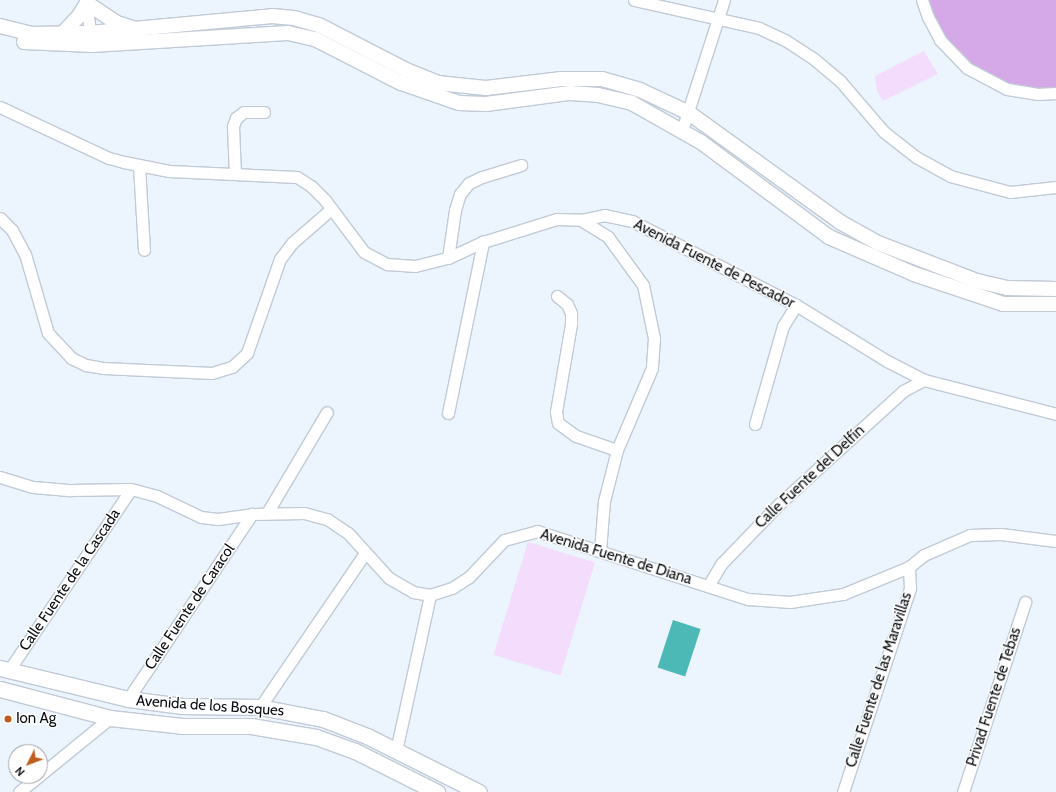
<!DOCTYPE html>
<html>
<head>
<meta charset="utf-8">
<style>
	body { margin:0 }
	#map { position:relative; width:1056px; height:792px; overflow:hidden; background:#ecf4fe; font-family:Cabin,sans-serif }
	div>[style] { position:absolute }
	.green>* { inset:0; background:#f3dcfc; transform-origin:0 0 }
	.forest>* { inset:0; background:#d5a9e7 }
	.water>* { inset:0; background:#4cb9b6; transform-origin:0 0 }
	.roads { filter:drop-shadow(1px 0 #c1cad6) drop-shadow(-1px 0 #c1cad6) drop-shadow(0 1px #c1cad6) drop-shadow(0 -1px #c1cad6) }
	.minor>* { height:11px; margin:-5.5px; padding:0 5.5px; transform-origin:5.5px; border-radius:5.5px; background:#fff }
	.tertiary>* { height:14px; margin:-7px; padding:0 7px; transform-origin:7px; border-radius:7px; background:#fff }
	.secondary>* { height:15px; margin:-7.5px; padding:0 7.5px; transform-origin:7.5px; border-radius:7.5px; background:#fff }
	.dots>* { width:11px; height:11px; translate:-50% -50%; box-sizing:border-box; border:2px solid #fff; border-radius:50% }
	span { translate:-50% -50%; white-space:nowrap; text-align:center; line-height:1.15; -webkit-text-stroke:3px #fff; paint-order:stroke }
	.street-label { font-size:15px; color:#0a0d11 }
	.poi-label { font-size:15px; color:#0a0d11 }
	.left { translate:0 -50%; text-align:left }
	.north { position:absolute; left:8px; top:744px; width:40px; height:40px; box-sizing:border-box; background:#fff; border:1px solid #9d9ea0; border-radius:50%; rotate:228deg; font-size:11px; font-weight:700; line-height:16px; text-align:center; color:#0a0d11 }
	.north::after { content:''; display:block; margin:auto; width:14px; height:18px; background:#bd5c1c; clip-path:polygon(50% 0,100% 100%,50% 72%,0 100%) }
</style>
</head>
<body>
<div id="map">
	<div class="green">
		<div style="clip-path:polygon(924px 51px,938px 74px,883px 101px,877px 91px,875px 76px)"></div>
		<div style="left:528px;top:542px;width:70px;height:118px;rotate:17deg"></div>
	</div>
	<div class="forest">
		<div style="clip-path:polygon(927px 0,1056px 0,1056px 88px,1037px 90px,1009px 84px,970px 65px,952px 47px,937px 27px)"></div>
	</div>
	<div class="water">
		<div style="left:673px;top:620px;width:29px;height:50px;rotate:18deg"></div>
	</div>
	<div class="roads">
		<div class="minor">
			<div style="left:86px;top:0;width:41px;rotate:83deg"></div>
			<div style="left:634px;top:0;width:128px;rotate:12.6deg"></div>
			<div style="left:759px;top:28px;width:29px;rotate:25deg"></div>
			<div style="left:785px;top:40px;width:35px;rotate:33deg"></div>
			<div style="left:814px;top:59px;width:35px;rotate:40deg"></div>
			<div style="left:841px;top:82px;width:66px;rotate:49.3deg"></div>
			<div style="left:884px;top:132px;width:41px;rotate:38deg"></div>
			<div style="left:916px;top:157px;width:39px;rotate:29deg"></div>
			<div style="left:950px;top:176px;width:62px;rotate:14.9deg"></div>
			<div style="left:1010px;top:192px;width:46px;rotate:-6.2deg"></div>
			<div style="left:922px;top:0;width:18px;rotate:71deg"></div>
			<div style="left:928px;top:17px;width:26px;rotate:62deg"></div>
			<div style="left:940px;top:40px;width:39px;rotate:46deg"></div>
			<div style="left:967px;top:68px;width:45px;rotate:27.7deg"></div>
			<div style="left:1007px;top:89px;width:30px;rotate:9deg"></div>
			<div style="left:1037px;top:94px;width:19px;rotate:-3deg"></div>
			<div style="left:0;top:107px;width:120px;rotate:25.1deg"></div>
			<div style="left:109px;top:158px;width:16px;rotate:15deg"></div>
			<div style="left:124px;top:162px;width:46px;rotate:11.3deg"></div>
			<div style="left:169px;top:171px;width:128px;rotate:2.7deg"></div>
			<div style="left:297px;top:177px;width:17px;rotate:33deg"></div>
			<div style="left:311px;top:186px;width:20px;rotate:45deg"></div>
			<div style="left:325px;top:200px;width:65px;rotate:53.1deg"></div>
			<div style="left:364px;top:252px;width:26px;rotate:28deg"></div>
			<div style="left:387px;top:264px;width:28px;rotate:4deg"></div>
			<div style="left:415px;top:266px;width:34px;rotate:-14deg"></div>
			<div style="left:448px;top:258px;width:38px;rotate:-25deg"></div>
			<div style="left:483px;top:242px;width:77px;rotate:-17.3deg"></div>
			<div style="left:557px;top:219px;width:24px;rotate:2deg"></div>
			<div style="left:581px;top:220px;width:24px;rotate:-12deg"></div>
			<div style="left:604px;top:215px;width:29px;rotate:12deg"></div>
			<div style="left:632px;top:221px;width:184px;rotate:27.1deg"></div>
			<div style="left:796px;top:305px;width:107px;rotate:31.6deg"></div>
			<div style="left:887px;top:361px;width:42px;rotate:27.2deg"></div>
			<div style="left:924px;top:380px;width:136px;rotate:14.4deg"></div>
			<div style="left:682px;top:130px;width:137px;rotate:-72.1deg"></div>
			<div style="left:139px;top:166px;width:84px;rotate:86.6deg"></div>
			<div style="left:235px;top:174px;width:48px;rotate:-92.4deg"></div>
			<div style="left:233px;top:126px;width:9px;rotate:-69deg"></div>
			<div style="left:236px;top:118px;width:10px;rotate:-37deg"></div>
			<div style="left:244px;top:112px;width:20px"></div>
			<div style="left:0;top:218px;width:17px;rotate:45deg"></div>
			<div style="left:12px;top:230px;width:27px;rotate:62deg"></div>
			<div style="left:25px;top:254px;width:82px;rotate:73.8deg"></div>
			<div style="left:48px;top:333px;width:34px;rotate:47deg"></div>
			<div style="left:71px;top:358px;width:17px;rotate:25deg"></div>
			<div style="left:86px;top:365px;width:17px;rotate:10deg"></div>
			<div style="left:103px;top:368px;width:109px;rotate:2.6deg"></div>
			<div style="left:212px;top:373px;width:21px;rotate:-17deg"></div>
			<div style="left:232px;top:367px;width:21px;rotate:-43deg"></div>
			<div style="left:247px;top:353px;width:100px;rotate:-70.7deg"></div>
			<div style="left:280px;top:259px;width:20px;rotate:-53deg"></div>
			<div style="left:292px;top:243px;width:52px;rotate:-41.1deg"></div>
			<div style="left:581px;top:220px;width:32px;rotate:32deg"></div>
			<div style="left:608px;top:237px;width:59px;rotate:53.9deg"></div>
			<div style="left:643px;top:285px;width:54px;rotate:78.3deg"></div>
			<div style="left:654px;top:338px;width:30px;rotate:94deg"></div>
			<div style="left:652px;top:368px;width:89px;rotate:113.1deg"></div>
			<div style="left:617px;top:450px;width:53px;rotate:104.3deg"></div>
			<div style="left:604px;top:501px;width:50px;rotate:94.6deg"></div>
			<div style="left:448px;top:258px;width:49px;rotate:-81.7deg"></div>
			<div style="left:455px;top:210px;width:17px;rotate:-73deg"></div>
			<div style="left:460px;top:194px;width:14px;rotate:-51deg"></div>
			<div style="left:469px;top:183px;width:14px;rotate:-25deg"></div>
			<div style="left:482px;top:177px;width:41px;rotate:-17.1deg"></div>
			<div style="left:557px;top:296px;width:13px;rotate:39deg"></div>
			<div style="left:567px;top:304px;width:10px;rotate:66deg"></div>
			<div style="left:571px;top:313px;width:11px;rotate:90deg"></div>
			<div style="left:571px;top:324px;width:89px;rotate:99.7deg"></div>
			<div style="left:556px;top:412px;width:11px;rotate:80deg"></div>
			<div style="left:558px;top:423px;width:22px;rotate:36deg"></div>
			<div style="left:576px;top:436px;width:43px;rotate:18.9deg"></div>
			<div style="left:448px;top:413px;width:175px;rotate:-78.4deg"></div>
			<div style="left:755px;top:424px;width:102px;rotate:-74.1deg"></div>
			<div style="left:783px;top:326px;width:25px;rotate:-58deg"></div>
			<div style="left:0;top:477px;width:34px;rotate:17deg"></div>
			<div style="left:33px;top:487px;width:38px;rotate:5deg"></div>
			<div style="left:71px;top:490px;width:60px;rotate:-1deg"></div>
			<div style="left:131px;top:489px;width:27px;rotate:15deg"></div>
			<div style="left:157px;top:496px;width:49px;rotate:25.5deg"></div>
			<div style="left:201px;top:517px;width:17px;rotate:7deg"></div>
			<div style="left:218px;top:519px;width:34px;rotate:-8deg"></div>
			<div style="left:252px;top:514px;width:52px;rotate:-1.1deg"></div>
			<div style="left:304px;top:513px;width:24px;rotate:15deg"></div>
			<div style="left:327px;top:519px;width:25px;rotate:34deg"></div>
			<div style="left:348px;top:533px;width:61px;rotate:47.7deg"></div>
			<div style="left:389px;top:578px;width:28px;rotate:30deg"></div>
			<div style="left:413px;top:592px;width:17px;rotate:10deg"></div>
			<div style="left:430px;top:595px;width:23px;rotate:-18deg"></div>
			<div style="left:452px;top:588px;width:20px;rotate:-33deg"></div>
			<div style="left:469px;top:577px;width:51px;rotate:-46.6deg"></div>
			<div style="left:504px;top:540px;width:34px;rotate:-15deg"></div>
			<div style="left:537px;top:531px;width:222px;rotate:17.9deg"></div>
			<div style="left:748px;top:599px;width:42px;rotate:4.1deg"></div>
			<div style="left:790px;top:602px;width:54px;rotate:-8.6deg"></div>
			<div style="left:843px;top:594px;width:71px;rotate:-22.2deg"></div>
			<div style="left:909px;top:567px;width:19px;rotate:-39deg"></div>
			<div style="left:924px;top:555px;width:50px;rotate:-23.5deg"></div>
			<div style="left:970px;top:535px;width:31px;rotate:-2deg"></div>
			<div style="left:1001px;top:534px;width:55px;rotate:7.3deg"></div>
			<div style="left:267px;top:513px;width:117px;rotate:-59.3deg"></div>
			<div style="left:708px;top:586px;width:27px;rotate:-59deg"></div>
			<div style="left:722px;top:563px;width:82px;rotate:-46deg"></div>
			<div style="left:779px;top:504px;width:168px;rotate:-42.3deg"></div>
			<div style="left:903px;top:391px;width:24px;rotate:-28deg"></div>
			<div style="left:9px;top:670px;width:218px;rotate:-56deg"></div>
			<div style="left:128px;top:699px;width:223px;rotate:-56.2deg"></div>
			<div style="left:260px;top:707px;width:186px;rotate:-55.7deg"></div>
			<div style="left:396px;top:751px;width:160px;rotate:-77.7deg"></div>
			<div style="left:40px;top:775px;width:90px;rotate:-39.2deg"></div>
			<div style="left:19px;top:792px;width:26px;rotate:-39deg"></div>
			<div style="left:843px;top:792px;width:215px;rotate:-71.8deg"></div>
			<div style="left:910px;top:588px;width:21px;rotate:-93deg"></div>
			<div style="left:963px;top:792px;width:200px;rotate:-71.9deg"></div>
		</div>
		<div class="tertiary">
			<div style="left:0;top:26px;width:32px;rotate:14deg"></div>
			<div style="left:31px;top:34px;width:59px;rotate:-1deg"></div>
			<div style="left:90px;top:33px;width:183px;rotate:-5.3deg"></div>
			<div style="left:272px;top:16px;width:22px;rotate:5deg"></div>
			<div style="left:294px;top:18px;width:26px;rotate:16deg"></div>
			<div style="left:319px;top:25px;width:98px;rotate:27.3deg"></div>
			<div style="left:406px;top:70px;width:35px;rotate:22deg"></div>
			<div style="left:438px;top:83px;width:48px;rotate:5.9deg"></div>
			<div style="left:486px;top:88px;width:76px;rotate:-6.8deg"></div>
			<div style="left:561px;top:79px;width:41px"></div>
			<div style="left:602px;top:79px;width:40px;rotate:16deg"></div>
			<div style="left:640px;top:90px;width:54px;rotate:25.1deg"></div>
			<div style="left:689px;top:113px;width:186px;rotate:35.8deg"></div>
			<div style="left:840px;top:222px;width:43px;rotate:28.9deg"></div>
			<div style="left:878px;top:243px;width:106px;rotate:21deg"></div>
			<div style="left:977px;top:281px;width:31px;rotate:13deg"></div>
			<div style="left:1007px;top:288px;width:49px;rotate:1.2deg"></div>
			<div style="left:63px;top:33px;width:23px;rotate:-47deg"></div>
			<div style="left:79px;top:16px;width:15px;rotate:-58deg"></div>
			<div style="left:87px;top:3px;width:36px;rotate:34deg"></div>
			<div style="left:117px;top:23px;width:16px;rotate:18deg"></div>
			<div style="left:24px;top:42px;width:68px;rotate:2.5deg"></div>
			<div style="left:92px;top:45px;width:196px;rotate:-3.5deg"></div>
			<div style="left:288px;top:33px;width:28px;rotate:13deg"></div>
			<div style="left:315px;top:39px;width:97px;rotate:27.1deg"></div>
			<div style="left:401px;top:83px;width:61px;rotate:19deg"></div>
			<div style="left:459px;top:103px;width:27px;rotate:2deg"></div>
			<div style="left:486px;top:104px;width:85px;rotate:-7.5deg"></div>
			<div style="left:570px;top:93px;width:28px;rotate:4deg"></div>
			<div style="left:598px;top:95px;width:35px;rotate:13deg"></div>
			<div style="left:632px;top:103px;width:79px;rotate:29.5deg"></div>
			<div style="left:701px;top:142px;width:159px;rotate:36.6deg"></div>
			<div style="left:829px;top:237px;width:93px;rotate:23.5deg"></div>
			<div style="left:914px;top:274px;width:94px;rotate:18.6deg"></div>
			<div style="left:1003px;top:304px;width:53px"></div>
		</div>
		<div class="secondary">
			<div style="left:0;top:668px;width:132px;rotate:13.6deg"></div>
			<div style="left:128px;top:699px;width:55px;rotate:7.3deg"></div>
			<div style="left:183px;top:706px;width:77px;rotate:0.7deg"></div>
			<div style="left:260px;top:707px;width:64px;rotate:10.8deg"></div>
			<div style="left:323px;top:719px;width:47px;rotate:21.1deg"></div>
			<div style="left:367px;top:736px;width:125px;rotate:26.6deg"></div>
			<div style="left:0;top:689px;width:114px;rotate:14.8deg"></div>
			<div style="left:110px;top:718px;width:72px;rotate:6.3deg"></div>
			<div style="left:182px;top:726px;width:69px"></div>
			<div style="left:251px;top:726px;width:66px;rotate:9.6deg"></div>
			<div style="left:316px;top:737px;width:41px;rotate:19.7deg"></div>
			<div style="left:355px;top:751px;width:92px;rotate:26.6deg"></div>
		</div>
	</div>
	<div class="dots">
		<div style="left:8px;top:719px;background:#bd5c1c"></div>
	</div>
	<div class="street-label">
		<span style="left:714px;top:264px;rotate:27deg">Avenida Fuente de Pescador</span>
		<span style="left:810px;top:477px;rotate:-43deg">Calle Fuente del Delfín</span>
		<span style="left:616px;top:557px;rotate:17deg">Avenida Fuente de Diana</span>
		<span style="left:70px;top:580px;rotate:-56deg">Calle Fuente de la Cascada</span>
		<span style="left:190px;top:607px;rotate:-56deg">Calle Fuente de Caracol</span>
		<span style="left:879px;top:680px;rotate:-72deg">Calle Fuente de las Maravillas</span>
		<span style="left:994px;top:697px;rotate:-72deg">Privad Fuente de Tebas</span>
		<span style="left:210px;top:706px;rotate:4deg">Avenida de los Bosques</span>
	</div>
	<div class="poi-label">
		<span class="left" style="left:16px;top:719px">Ion Ag</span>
	</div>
	<div class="north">N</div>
</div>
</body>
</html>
